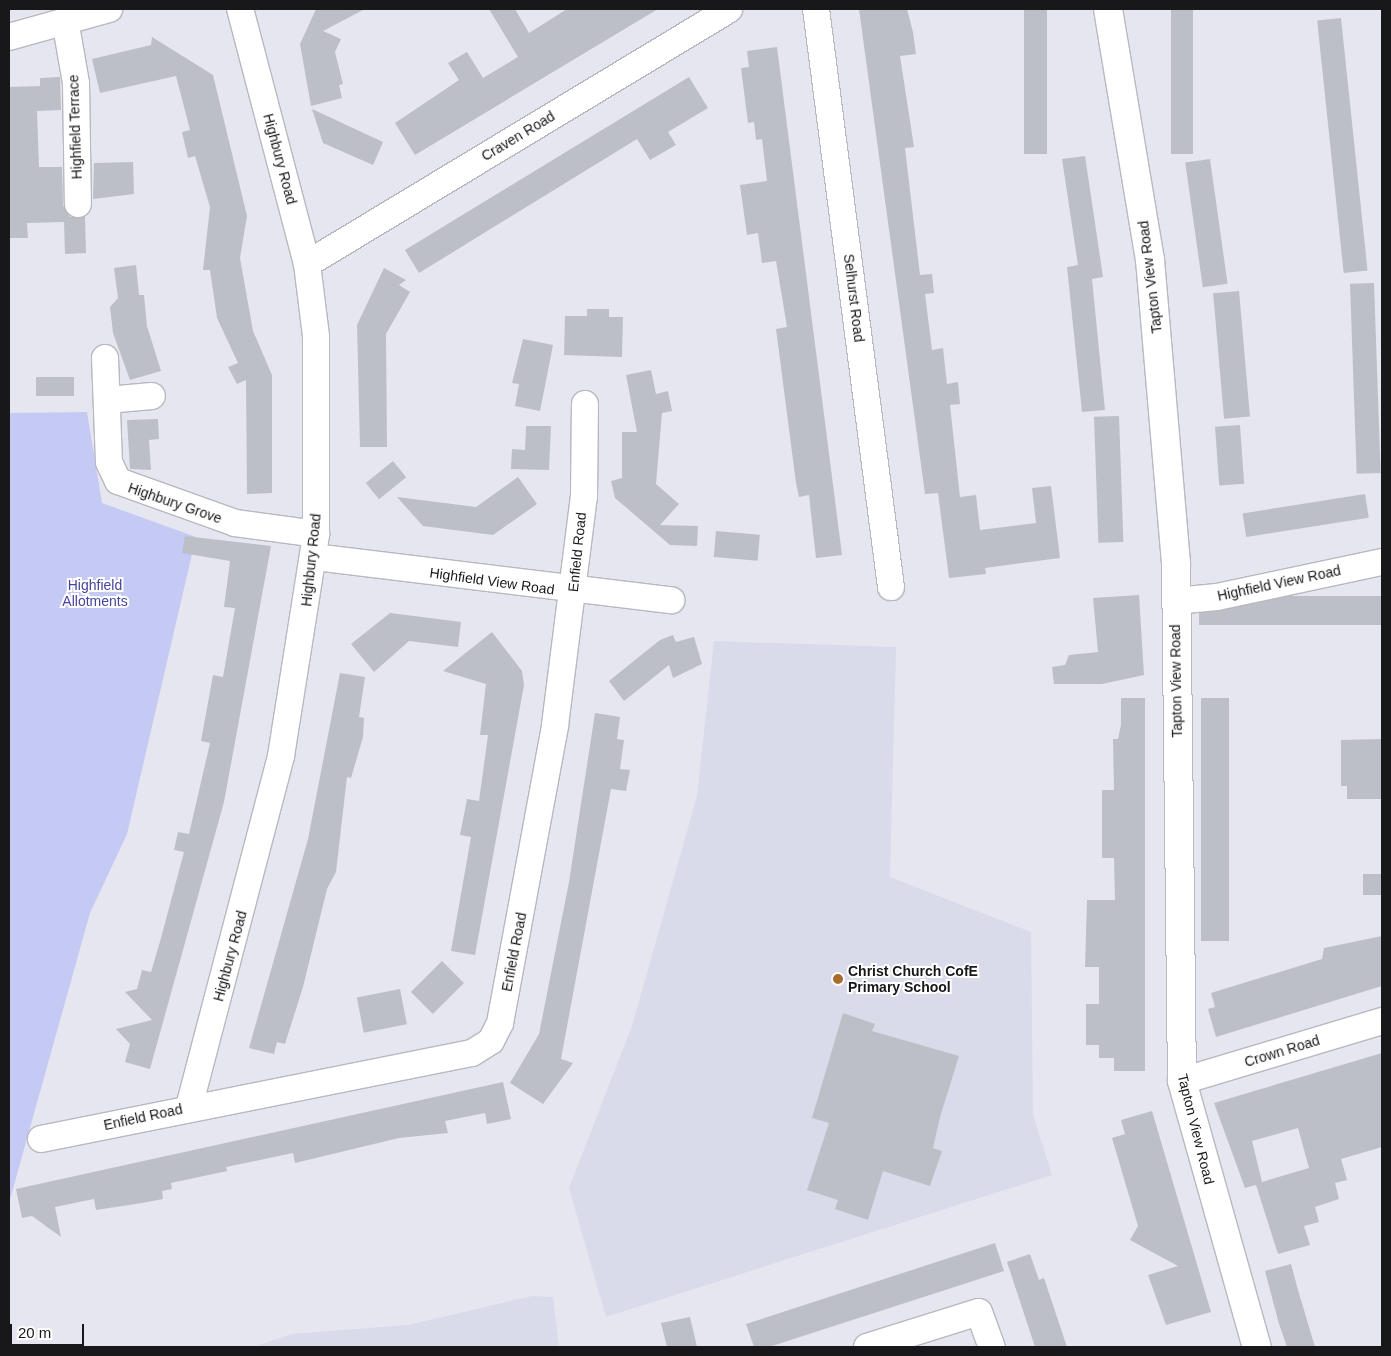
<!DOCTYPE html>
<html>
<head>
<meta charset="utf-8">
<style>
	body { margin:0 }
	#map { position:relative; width:1391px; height:1356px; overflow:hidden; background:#e5e6ef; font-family:Arial,sans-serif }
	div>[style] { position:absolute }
	.built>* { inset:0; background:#d9dbeb }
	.green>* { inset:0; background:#c5caf4 }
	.building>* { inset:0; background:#bdbfc7; transform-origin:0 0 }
	.roads { filter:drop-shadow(1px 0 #b7b8c0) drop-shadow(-1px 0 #b7b8c0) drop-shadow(0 1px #b7b8c0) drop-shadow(0 -1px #b7b8c0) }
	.minor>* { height:26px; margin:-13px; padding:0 13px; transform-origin:13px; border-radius:13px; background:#fff }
	.tertiary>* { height:28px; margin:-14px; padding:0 14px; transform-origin:14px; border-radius:14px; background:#fff }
	.dots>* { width:14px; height:14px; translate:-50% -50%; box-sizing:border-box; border:2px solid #fff; border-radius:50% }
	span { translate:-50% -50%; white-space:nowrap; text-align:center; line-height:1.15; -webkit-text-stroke:4px #fff; paint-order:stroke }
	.street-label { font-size:14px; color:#18181b }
	.park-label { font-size:14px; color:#45459c }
	.poi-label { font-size:14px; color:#18181b; font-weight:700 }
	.left { translate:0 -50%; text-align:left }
	.frame { position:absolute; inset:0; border:10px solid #18181b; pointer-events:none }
	.scale { position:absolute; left:10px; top:1324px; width:74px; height:22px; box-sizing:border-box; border:2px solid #18181b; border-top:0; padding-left:6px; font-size:15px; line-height:18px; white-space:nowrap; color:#18181b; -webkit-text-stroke:4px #fff; paint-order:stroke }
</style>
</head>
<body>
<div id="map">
	<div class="built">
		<div style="clip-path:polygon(714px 641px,896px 647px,890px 877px,1031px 932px,1033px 1115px,1052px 1175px,606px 1317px,569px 1188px,632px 1026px,697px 796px)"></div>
		<div style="clip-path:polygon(532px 1296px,553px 1297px,559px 1347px,254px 1347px,292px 1334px,408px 1325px)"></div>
	</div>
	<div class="green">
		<div style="clip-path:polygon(87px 412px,102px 503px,196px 537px,127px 834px,90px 913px,9px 1203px,9px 413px)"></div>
	</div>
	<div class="building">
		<div style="clip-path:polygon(316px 9px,365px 9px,323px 31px,341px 39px,335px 52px,343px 84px,339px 85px,342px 98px,311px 106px,300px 44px)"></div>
		<div style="clip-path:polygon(489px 9px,515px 9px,529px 33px,567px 9px,658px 9px,415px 155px,395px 123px,459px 80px,448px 63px,467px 52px,483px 78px,518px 57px)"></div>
		<div style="clip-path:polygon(859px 9px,907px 9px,913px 32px,916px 54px,900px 56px,914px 147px,905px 148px,920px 275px,932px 274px,934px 293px,925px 294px,932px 350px,943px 348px,947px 384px,958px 382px,960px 404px,950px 405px,960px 497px,976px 495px,980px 530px,1036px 523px,1032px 488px,1051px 486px,1060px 558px,985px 568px,986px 574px,949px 578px,938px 493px,925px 494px)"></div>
		<div style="left:1024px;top:9px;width:23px;height:145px"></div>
		<div style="left:1171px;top:9px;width:22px;height:145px"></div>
		<div style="left:1341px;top:18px;width:254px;height:24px;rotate:84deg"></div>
		<div style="clip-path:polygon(152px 37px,213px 75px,247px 216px,240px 258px,253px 331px,272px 375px,272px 493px,247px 494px,246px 380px,237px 384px,228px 367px,238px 363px,217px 318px,210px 270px,203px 270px,210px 207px,195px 156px,188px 158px,182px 132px,190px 130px,176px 76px,100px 93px,92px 59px,151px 45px)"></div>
		<div style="clip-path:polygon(777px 47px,842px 555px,816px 558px,809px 495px,799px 497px,796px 483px,776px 329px,787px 327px,776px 261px,762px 263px,758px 233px,747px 235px,740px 185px,767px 181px,762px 139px,756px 140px,754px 122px,748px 123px,741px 68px,749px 67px,747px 51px)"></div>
		<div style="clip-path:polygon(60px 77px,61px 110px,37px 111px,39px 167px,62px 167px,63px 205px,70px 217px,85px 217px,86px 253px,65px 254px,64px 222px,27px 223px,28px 238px,9px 238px,9px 87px,40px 86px,40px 78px)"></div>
		<div style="clip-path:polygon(689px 77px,708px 108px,668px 132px,676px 145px,650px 160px,637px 139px,419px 273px,405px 250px)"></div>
		<div style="clip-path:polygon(312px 109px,383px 142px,373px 165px,323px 143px)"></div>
		<div style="clip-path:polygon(1085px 156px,1103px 277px,1092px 279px,1105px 410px,1082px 412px,1067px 267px,1078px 265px,1062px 159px)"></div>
		<div style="left:1210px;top:159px;width:126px;height:25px;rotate:82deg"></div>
		<div style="clip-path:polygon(133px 162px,134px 194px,93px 199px,94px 163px)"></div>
		<div style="clip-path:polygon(136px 265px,139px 295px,144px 295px,147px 326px,161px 371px,130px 380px,113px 333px,110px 307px,118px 298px,114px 268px)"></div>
		<div style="clip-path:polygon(384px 268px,406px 280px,399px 285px,410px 292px,386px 334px,387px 447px,360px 447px,357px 325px)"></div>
		<div style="left:1374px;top:283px;width:190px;height:24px;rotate:88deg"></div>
		<div style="left:1239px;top:291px;width:126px;height:26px;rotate:85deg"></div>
		<div style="clip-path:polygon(587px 309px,609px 309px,609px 317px,623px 317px,622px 357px,564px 355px,565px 316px,587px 316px)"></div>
		<div style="clip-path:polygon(523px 339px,553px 345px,540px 411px,515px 406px,519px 384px,512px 383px)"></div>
		<div style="clip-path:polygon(651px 370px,656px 394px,668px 391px,672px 411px,662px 413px,656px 484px,679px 504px,660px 525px,698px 526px,697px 546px,670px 545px,615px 498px,611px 481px,622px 478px,622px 432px,637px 432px,626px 375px)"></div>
		<div style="left:74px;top:377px;width:19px;height:38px;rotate:90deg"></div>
		<div style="left:1119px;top:416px;width:126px;height:25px;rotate:88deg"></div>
		<div style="clip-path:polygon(158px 419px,159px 439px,149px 440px,151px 470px,130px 469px,127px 420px)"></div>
		<div style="left:1240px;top:425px;width:59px;height:25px;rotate:86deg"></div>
		<div style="clip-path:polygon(526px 426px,551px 426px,549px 470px,511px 469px,512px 449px,525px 450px)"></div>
		<div style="left:393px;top:461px;width:21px;height:35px;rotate:51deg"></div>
		<div style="clip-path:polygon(518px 477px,537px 504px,493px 535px,423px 526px,397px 497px,476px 507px)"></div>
		<div style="left:1365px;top:494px;width:24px;height:124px;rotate:81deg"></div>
		<div style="left:716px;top:531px;width:44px;height:26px;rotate:5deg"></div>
		<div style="clip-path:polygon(185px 536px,271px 546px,224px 802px,150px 1069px,125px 1062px,130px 1044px,116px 1029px,152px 1020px,125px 992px,137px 989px,142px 970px,151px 972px,161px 938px,184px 852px,174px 850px,178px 832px,189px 834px,210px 743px,201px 741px,213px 675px,223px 677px,235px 608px,224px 607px,230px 561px,182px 553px)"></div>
		<div style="clip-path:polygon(1139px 595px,1144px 675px,1102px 684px,1054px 684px,1052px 667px,1065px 665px,1069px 655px,1098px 652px,1093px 598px)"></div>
		<div style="left:1382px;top:596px;width:29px;height:183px;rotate:90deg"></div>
		<div style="clip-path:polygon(390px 613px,461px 622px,458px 647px,409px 641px,374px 672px,351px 644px)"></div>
		<div style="clip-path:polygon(492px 632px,522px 671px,524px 685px,475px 955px,451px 951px,471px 837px,460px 835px,467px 799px,479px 801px,488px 735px,480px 735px,486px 684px,443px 671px)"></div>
		<div style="clip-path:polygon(673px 635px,676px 642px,694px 637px,702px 664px,673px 678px,669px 665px,624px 701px,609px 681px,660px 640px)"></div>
		<div style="clip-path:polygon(340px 673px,365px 677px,359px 717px,364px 718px,363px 737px,351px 778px,347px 777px,336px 872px,327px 889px,303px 987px,285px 1044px,277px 1042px,274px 1054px,249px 1048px,308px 839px)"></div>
		<div style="clip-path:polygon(1121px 698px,1145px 698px,1145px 1071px,1114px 1071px,1114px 1058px,1099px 1058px,1099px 1045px,1086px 1045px,1086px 1004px,1099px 1004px,1099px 967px,1085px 967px,1087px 900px,1115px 900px,1114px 858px,1102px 858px,1102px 790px,1114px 790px,1113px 739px,1118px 739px,1121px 725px)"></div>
		<div style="left:1201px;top:698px;width:28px;height:243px"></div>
		<div style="clip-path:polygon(595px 713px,620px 717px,617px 739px,624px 740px,620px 769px,630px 770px,626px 791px,611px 789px,561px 1059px,573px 1063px,543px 1104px,510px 1083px,539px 1034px,569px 882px)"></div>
		<div style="clip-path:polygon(1382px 739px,1382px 799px,1347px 799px,1347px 786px,1341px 786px,1341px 740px)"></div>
		<div style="left:1363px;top:874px;width:19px;height:21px"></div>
		<div style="clip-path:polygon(1382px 936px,1382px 986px,1216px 1037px,1208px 1009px,1215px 1007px,1211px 993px,1322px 959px,1324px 948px)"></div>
		<div style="left:442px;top:961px;width:31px;height:44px;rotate:45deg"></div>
		<div style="left:400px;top:989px;width:36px;height:44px;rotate:79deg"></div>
		<div style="clip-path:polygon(843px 1013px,875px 1024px,872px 1031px,959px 1056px,940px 1117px,933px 1148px,942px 1151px,930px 1186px,883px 1171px,868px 1220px,835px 1209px,838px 1200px,807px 1190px,829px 1123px,812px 1118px)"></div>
		<div style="clip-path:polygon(evenodd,1382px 1053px,1382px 1147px,1341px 1159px,1347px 1180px,1335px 1183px,1339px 1199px,1315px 1207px,1319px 1222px,1304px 1226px,1310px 1245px,1278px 1254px,1256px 1185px,1245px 1188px,1214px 1103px,1382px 1053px,1298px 1128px,1309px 1168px,1262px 1182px,1252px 1141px,1298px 1128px)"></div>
		<div style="clip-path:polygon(503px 1082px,511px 1119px,487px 1124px,485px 1113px,445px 1121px,448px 1133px,399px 1138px,295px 1163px,293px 1153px,226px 1167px,227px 1171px,171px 1183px,172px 1189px,162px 1191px,163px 1199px,142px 1203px,96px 1210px,94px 1199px,55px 1207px,61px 1237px,32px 1216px,22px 1218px,16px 1189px)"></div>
		<div style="clip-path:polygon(1152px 1111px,1211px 1312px,1166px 1325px,1148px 1275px,1178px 1266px,1130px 1240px,1138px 1226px,1112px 1138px,1125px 1134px,1121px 1120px)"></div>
		<div style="clip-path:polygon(995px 1243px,1004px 1271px,769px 1347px,754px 1347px,746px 1324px)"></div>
		<div style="clip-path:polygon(1030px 1254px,1039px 1280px,1044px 1278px,1067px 1347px,1035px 1347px,1007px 1262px)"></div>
		<div style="clip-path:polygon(1291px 1264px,1298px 1290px,1315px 1347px,1287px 1347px,1279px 1324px,1265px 1271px)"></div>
		<div style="clip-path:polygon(690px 1317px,697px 1347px,667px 1347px,661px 1323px)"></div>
	</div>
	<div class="roads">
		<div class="minor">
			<div style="left:816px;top:9px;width:583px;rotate:82.61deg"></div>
			<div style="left:65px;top:20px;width:64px;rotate:80.1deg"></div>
			<div style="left:76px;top:83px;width:121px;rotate:89.1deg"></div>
			<div style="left:9px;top:37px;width:104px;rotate:-15.6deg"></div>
			<div style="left:307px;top:264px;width:493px;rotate:-31.1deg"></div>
			<div style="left:105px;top:358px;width:104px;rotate:87.8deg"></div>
			<div style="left:109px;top:462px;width:21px;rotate:65deg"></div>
			<div style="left:118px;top:481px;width:124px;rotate:19.7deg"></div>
			<div style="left:235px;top:523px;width:82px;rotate:7.7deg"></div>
			<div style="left:107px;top:400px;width:45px;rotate:-5.1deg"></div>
			<div style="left:314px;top:557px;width:360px;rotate:6.9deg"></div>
			<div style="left:1175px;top:601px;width:42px;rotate:-5.4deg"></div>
			<div style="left:1217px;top:597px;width:169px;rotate:-12deg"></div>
			<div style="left:1182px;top:1081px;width:209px;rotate:-16.7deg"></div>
			<div style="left:189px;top:1107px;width:363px;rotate:-75.3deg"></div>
			<div style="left:281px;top:756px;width:225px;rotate:-81deg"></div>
			<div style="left:316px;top:534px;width:198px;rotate:-90deg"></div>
			<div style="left:316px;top:336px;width:73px;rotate:-97.1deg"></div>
			<div style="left:307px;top:264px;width:264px;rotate:-104.7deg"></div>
			<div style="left:41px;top:1139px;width:439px;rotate:-11.3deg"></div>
			<div style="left:472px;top:1053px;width:22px;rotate:-32deg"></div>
			<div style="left:491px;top:1041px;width:20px;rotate:-63deg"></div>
			<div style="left:500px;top:1023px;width:303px;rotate:-79.5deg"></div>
			<div style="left:555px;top:725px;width:230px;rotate:-82.8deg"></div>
			<div style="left:584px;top:497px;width:93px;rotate:-89.4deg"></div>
			<div style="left:867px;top:1347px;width:117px;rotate:-17.4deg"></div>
			<div style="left:979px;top:1312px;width:37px;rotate:70deg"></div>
		</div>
		<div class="tertiary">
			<div style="left:1108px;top:9px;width:254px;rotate:80.5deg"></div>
			<div style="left:1150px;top:260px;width:304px;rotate:85.1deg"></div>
			<div style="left:1176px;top:563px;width:518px;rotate:89.34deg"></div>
			<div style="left:1182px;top:1081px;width:276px;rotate:74.3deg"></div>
		</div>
	</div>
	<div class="dots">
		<div style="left:838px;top:979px;background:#a86c2e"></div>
	</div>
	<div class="street-label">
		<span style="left:75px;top:127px;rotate:-92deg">Highfield Terrace</span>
		<span style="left:518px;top:136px;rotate:-31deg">Craven Road</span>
		<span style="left:280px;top:159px;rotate:75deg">Highbury Road</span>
		<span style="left:1150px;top:277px;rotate:-97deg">Tapton View Road</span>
		<span style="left:854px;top:298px;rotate:83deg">Selhurst Road</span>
		<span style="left:175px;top:503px;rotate:19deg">Highbury Grove</span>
		<span style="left:577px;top:552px;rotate:-84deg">Enfield Road</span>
		<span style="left:311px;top:560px;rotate:-84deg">Highbury Road</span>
		<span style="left:492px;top:581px;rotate:8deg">Highfield View Road</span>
		<span style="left:1279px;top:583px;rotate:-12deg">Highfield View Road</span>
		<span style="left:1176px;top:681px;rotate:-91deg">Tapton View Road</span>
		<span style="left:514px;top:952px;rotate:-79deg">Enfield Road</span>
		<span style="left:230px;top:956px;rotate:-75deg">Highbury Road</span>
		<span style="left:1282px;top:1051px;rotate:-17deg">Crown Road</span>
		<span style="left:143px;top:1117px;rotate:-12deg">Enfield Road</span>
		<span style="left:1196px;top:1129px;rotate:76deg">Tapton View Road</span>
	</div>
	<div class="park-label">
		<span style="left:95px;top:593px">Highfield<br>Allotments</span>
	</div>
	<div class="poi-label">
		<span class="left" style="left:848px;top:979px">Christ Church CofE<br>Primary School</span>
	</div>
	<div class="frame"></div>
	<div class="scale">20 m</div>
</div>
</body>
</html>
